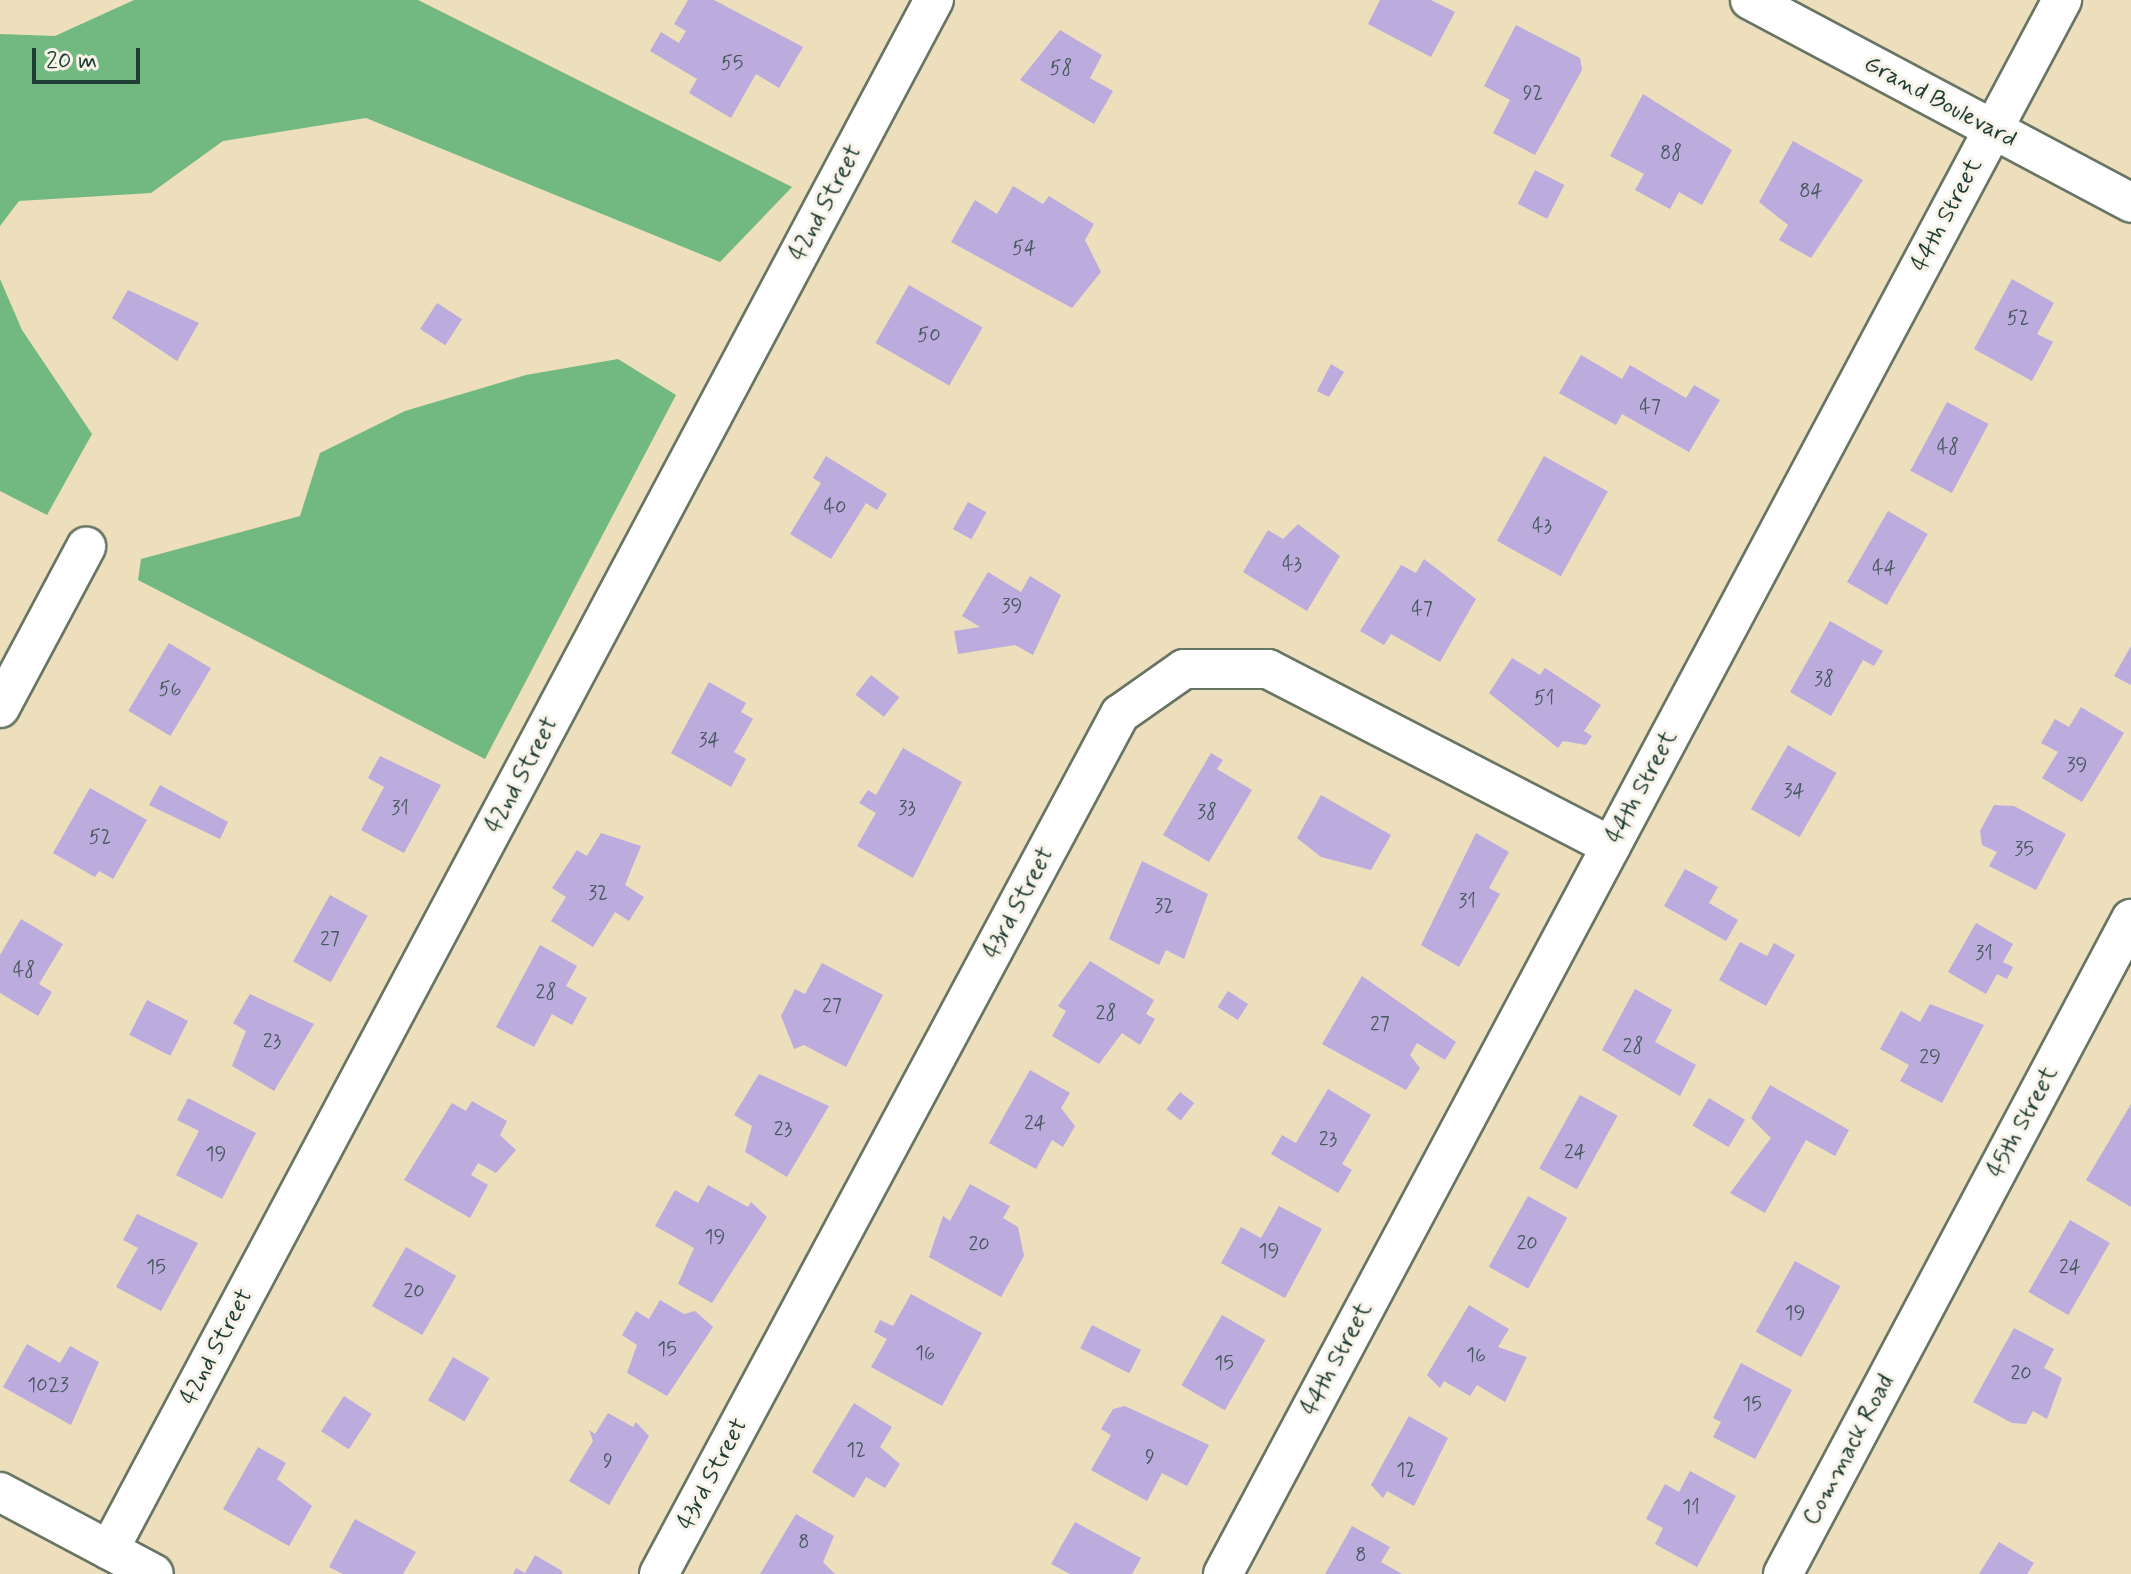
<!DOCTYPE html>
<html>
<head>
<meta charset="utf-8">
<style>
	body { margin:0 }
	#map { position:relative; width:2131px; height:1574px; overflow:hidden; background:#eddebc; font-family:Mynerve,sans-serif }
	div>[style] { position:absolute }
	.forest>* { inset:0; background:#71b980 }
	.building>* { inset:0; background:#bcabdd; transform-origin:0 0 }
	.roads { filter:drop-shadow(2px 0 #677564) drop-shadow(-2px 0 #677564) drop-shadow(0 2px #677564) drop-shadow(0 -2px #677564) }
	.minor>* { height:38px; margin:-19px; padding:0 19px; transform-origin:19px; border-radius:19px; background:#fff }
	span { translate:-50% -50%; white-space:nowrap; text-align:center; line-height:1.15; -webkit-text-stroke:6px #f7f3e8; paint-order:stroke }
	.number-label { font-size:20px; color:#46585e }
	.number-label span { -webkit-text-stroke-width:0 }
	.street-label { font-size:24px; color:#1f3d34 }
	.scale { position:absolute; left:32px; top:48px; width:108px; height:36px; box-sizing:border-box; border:4px solid #1f3d34; border-top:0; padding-left:10px; font-size:24px; line-height:28px; white-space:nowrap; color:#1f3d34; -webkit-text-stroke:6px #f7f3e8; paint-order:stroke }
</style>
</head>
<body>
<div id="map">
	<div class="forest">
		<div style="clip-path:polygon(134px 0,418px 0,792px 187px,720px 262px,366px 118px,223px 141px,151px 193px,19px 201px,0 226px,0 34px,55px 36px)"></div>
		<div style="clip-path:polygon(0 279px,22px 330px,92px 434px,47px 515px,0 491px)"></div>
		<div style="clip-path:polygon(618px 359px,676px 395px,485px 759px,138px 580px,141px 559px,300px 516px,320px 453px,405px 411px,526px 375px)"></div>
	</div>
	<div class="building">
		<div style="clip-path:polygon(688px 0,714px 0,803px 47px,779px 88px,756px 74px,731px 118px,689px 93px,697px 79px,650px 51px,661px 32px,679px 43px,686px 31px,674px 24px)"></div>
		<div style="clip-path:polygon(1380px 0,1431px 0,1455px 12px,1431px 57px,1368px 24px)"></div>
		<div style="clip-path:polygon(1516px 25px,1580px 58px,1582px 70px,1535px 155px,1493px 133px,1510px 100px,1484px 86px)"></div>
		<div style="clip-path:polygon(1060px 30px,1102px 55px,1090px 78px,1113px 91px,1094px 124px,1020px 80px)"></div>
		<div style="clip-path:polygon(1643px 94px,1732px 150px,1702px 205px,1679px 192px,1670px 209px,1635px 190px,1644px 174px,1610px 156px)"></div>
		<div style="clip-path:polygon(1793px 141px,1863px 180px,1811px 258px,1779px 240px,1788px 225px,1759px 202px)"></div>
		<div style="left:1535px;top:170px;width:33px;height:38px;rotate:27deg"></div>
		<div style="clip-path:polygon(1013px 186px,1043px 204px,1049px 196px,1094px 224px,1085px 240px,1101px 272px,1072px 308px,951px 242px,975px 200px,997px 214px)"></div>
		<div style="clip-path:polygon(2012px 279px,2054px 303px,2037px 334px,2053px 342px,2032px 381px,1974px 349px)"></div>
		<div style="left:909px;top:285px;width:85px;height:67px;rotate:30deg"></div>
		<div style="clip-path:polygon(128px 290px,199px 323px,177px 361px,112px 318px)"></div>
		<div style="left:437px;top:303px;width:30px;height:31px;rotate:33deg"></div>
		<div style="clip-path:polygon(1581px 355px,1622px 379px,1630px 365px,1686px 398px,1694px 385px,1720px 400px,1689px 452px,1622px 414px,1616px 425px,1559px 393px)"></div>
		<div style="clip-path:polygon(1331px 364px,1344px 372px,1329px 397px,1317px 391px)"></div>
		<div style="left:1947px;top:402px;width:47px;height:78px;rotate:28deg"></div>
		<div style="clip-path:polygon(826px 456px,887px 494px,877px 510px,866px 503px,831px 559px,790px 534px,821px 483px,813px 478px)"></div>
		<div style="left:1544px;top:456px;width:73px;height:97px;rotate:29deg"></div>
		<div style="left:968px;top:502px;width:21px;height:31px;rotate:29deg"></div>
		<div style="left:1888px;top:511px;width:46px;height:82px;rotate:30deg"></div>
		<div style="clip-path:polygon(1298px 524px,1340px 556px,1307px 611px,1243px 572px,1268px 530px,1283px 539px)"></div>
		<div style="clip-path:polygon(1424px 559px,1476px 599px,1440px 662px,1391px 634px,1384px 645px,1360px 631px,1401px 565px,1416px 573px)"></div>
		<div style="clip-path:polygon(988px 572px,1021px 592px,1030px 576px,1061px 595px,1033px 655px,1015px 645px,958px 654px,954px 631px,980px 627px,962px 616px)"></div>
		<div style="clip-path:polygon(1830px 621px,1883px 651px,1874px 666px,1863px 660px,1831px 716px,1790px 692px)"></div>
		<div style="left:169px;top:643px;width:49px;height:79px;rotate:31deg"></div>
		<div style="clip-path:polygon(2131px 646px,2131px 685px,2114px 676px)"></div>
		<div style="clip-path:polygon(1512px 658px,1540px 675px,1545px 668px,1601px 705px,1584px 731px,1592px 736px,1586px 745px,1563px 741px,1558px 748px,1489px 693px)"></div>
		<div style="left:871px;top:675px;width:36px;height:25px;rotate:38deg"></div>
		<div style="clip-path:polygon(709px 682px,746px 703px,741px 712px,753px 719px,734px 752px,746px 759px,731px 787px,671px 753px)"></div>
		<div style="clip-path:polygon(2081px 707px,2124px 733px,2082px 802px,2042px 778px,2058px 752px,2041px 743px,2055px 719px,2069px 727px)"></div>
		<div style="left:1788px;top:745px;width:56px;height:74px;rotate:30deg"></div>
		<div style="clip-path:polygon(903px 748px,962px 782px,913px 878px,857px 846px,876px 813px,859px 803px,868px 790px,876px 795px)"></div>
		<div style="clip-path:polygon(1211px 753px,1223px 760px,1217px 769px,1252px 790px,1209px 862px,1163px 835px)"></div>
		<div style="clip-path:polygon(380px 756px,441px 785px,404px 853px,361px 830px,384px 787px,368px 778px)"></div>
		<div style="clip-path:polygon(160px 785px,228px 822px,220px 839px,149px 805px)"></div>
		<div style="clip-path:polygon(90px 788px,147px 820px,113px 879px,99px 871px,95px 877px,53px 853px)"></div>
		<div style="clip-path:polygon(1321px 795px,1391px 835px,1371px 870px,1321px 857px,1297px 838px)"></div>
		<div style="clip-path:polygon(1994px 805px,2014px 806px,2066px 834px,2036px 890px,1989px 866px,1997px 852px,1982px 845px,1980px 831px)"></div>
		<div style="clip-path:polygon(601px 833px,641px 846px,625px 885px,644px 897px,629px 921px,615px 912px,593px 947px,551px 921px,566px 897px,552px 888px,577px 850px,587px 856px)"></div>
		<div style="clip-path:polygon(1476px 833px,1509px 852px,1489px 888px,1500px 894px,1459px 967px,1421px 945px)"></div>
		<div style="clip-path:polygon(1142px 861px,1208px 894px,1184px 959px,1166px 950px,1159px 965px,1109px 939px)"></div>
		<div style="clip-path:polygon(1685px 869px,1718px 887px,1709px 903px,1738px 920px,1726px 941px,1664px 906px)"></div>
		<div style="left:330px;top:895px;width:43px;height:76px;rotate:29deg"></div>
		<div style="clip-path:polygon(21px 919px,63px 944px,39px 984px,52px 992px,38px 1016px,0 993px,0 955px)"></div>
		<div style="clip-path:polygon(1976px 923px,2013px 944px,2003px 962px,2013px 967px,2007px 979px,1997px 974px,1986px 994px,1948px 972px)"></div>
		<div style="clip-path:polygon(1740px 942px,1767px 956px,1774px 943px,1795px 955px,1766px 1006px,1719px 980px)"></div>
		<div style="clip-path:polygon(540px 945px,577px 966px,566px 986px,587px 998px,572px 1025px,552px 1014px,534px 1047px,496px 1027px)"></div>
		<div style="clip-path:polygon(1090px 961px,1154px 1000px,1146px 1014px,1155px 1019px,1140px 1045px,1122px 1033px,1099px 1064px,1052px 1036px,1066px 1011px,1058px 1006px)"></div>
		<div style="clip-path:polygon(822px 963px,883px 995px,846px 1067px,804px 1045px,794px 1049px,781px 1016px,795px 989px,805px 994px)"></div>
		<div style="clip-path:polygon(1362px 976px,1456px 1042px,1445px 1060px,1417px 1043px,1410px 1055px,1420px 1068px,1406px 1090px,1322px 1044px)"></div>
		<div style="clip-path:polygon(1635px 989px,1672px 1010px,1655px 1042px,1696px 1065px,1680px 1096px,1602px 1050px)"></div>
		<div style="left:1228px;top:991px;width:24px;height:19px;rotate:33deg"></div>
		<div style="clip-path:polygon(250px 994px,314px 1024px,274px 1091px,232px 1066px,246px 1031px,233px 1023px)"></div>
		<div style="left:147px;top:1000px;width:46px;height:39px;rotate:27deg"></div>
		<div style="clip-path:polygon(1930px 1004px,1984px 1025px,1942px 1103px,1900px 1081px,1909px 1065px,1880px 1049px,1901px 1011px,1920px 1022px)"></div>
		<div style="clip-path:polygon(1030px 1070px,1070px 1093px,1061px 1108px,1075px 1126px,1063px 1147px,1052px 1140px,1036px 1169px,989px 1143px)"></div>
		<div style="clip-path:polygon(759px 1074px,829px 1106px,787px 1177px,745px 1152px,752px 1126px,734px 1115px)"></div>
		<div style="clip-path:polygon(1770px 1085px,1849px 1130px,1835px 1156px,1806px 1140px,1765px 1213px,1730px 1193px,1771px 1138px,1751px 1118px)"></div>
		<div style="clip-path:polygon(1328px 1089px,1371px 1115px,1342px 1164px,1352px 1170px,1338px 1193px,1271px 1154px,1282px 1135px,1296px 1143px)"></div>
		<div style="left:1180px;top:1092px;width:18px;height:22px;rotate:38deg"></div>
		<div style="left:1580px;top:1095px;width:43px;height:84px;rotate:29deg"></div>
		<div style="clip-path:polygon(188px 1098px,256px 1133px,222px 1199px,176px 1175px,199px 1131px,177px 1120px)"></div>
		<div style="left:1709px;top:1098px;width:42px;height:32px;rotate:31deg"></div>
		<div style="clip-path:polygon(472px 1101px,507px 1121px,500px 1135px,516px 1150px,496px 1173px,478px 1163px,471px 1175px,488px 1185px,470px 1218px,404px 1180px,452px 1103px,466px 1111px)"></div>
		<div style="clip-path:polygon(2131px 1104px,2131px 1207px,2086px 1180px)"></div>
		<div style="clip-path:polygon(970px 1184px,1010px 1206px,1003px 1218px,1018px 1227px,1024px 1256px,1001px 1297px,929px 1257px,943px 1216px,950px 1221px)"></div>
		<div style="clip-path:polygon(708px 1185px,748px 1207px,751px 1202px,767px 1217px,712px 1303px,678px 1284px,694px 1248px,655px 1226px,675px 1190px,698px 1203px)"></div>
		<div style="left:1528px;top:1196px;width:45px;height:81px;rotate:29deg"></div>
		<div style="clip-path:polygon(1279px 1206px,1322px 1229px,1285px 1298px,1221px 1263px,1241px 1227px,1261px 1238px)"></div>
		<div style="clip-path:polygon(137px 1214px,198px 1243px,161px 1311px,116px 1287px,138px 1248px,123px 1240px)"></div>
		<div style="left:2070px;top:1220px;width:46px;height:83px;rotate:30deg"></div>
		<div style="left:406px;top:1247px;width:58px;height:68px;rotate:30deg"></div>
		<div style="left:1795px;top:1261px;width:52px;height:81px;rotate:29deg"></div>
		<div style="clip-path:polygon(911px 1294px,982px 1333px,942px 1406px,871px 1367px,887px 1339px,874px 1332px,880px 1320px,893px 1326px)"></div>
		<div style="clip-path:polygon(660px 1300px,684px 1314px,695px 1311px,713px 1327px,667px 1396px,627px 1373px,637px 1345px,622px 1335px,636px 1311px,649px 1319px)"></div>
		<div style="clip-path:polygon(1469px 1305px,1509px 1329px,1498px 1347px,1527px 1357px,1505px 1402px,1477px 1385px,1470px 1396px,1444px 1381px,1440px 1388px,1427px 1375px)"></div>
		<div style="left:1222px;top:1315px;width:50px;height:81px;rotate:30deg"></div>
		<div style="left:1092px;top:1325px;width:55px;height:26px;rotate:27deg"></div>
		<div style="clip-path:polygon(2014px 1328px,2054px 1349px,2044px 1368px,2062px 1378px,2047px 1419px,2033px 1411px,2026px 1424px,2012px 1423px,1973px 1402px)"></div>
		<div style="clip-path:polygon(27px 1344px,60px 1363px,70px 1346px,99px 1362px,71px 1425px,3px 1387px)"></div>
		<div style="left:453px;top:1357px;width:42px;height:50px;rotate:30deg"></div>
		<div style="clip-path:polygon(1741px 1363px,1792px 1390px,1755px 1459px,1713px 1437px,1721px 1422px,1713px 1418px)"></div>
		<div style="left:344px;top:1396px;width:33px;height:42px;rotate:33deg"></div>
		<div style="clip-path:polygon(854px 1403px,892px 1427px,880px 1447px,900px 1464px,885px 1488px,866px 1477px,854px 1498px,812px 1472px)"></div>
		<div style="clip-path:polygon(1125px 1406px,1209px 1445px,1187px 1486px,1162px 1473px,1147px 1501px,1091px 1470px,1111px 1435px,1101px 1429px,1113px 1409px)"></div>
		<div style="clip-path:polygon(608px 1413px,633px 1427px,636px 1422px,649px 1436px,609px 1505px,569px 1481px,593px 1441px,589px 1430px,595px 1434px)"></div>
		<div style="clip-path:polygon(1409px 1416px,1448px 1438px,1414px 1506px,1387px 1491px,1383px 1498px,1371px 1485px)"></div>
		<div style="clip-path:polygon(258px 1447px,286px 1463px,277px 1479px,312px 1506px,289px 1546px,223px 1509px)"></div>
		<div style="clip-path:polygon(1690px 1471px,1736px 1496px,1697px 1567px,1655px 1544px,1663px 1528px,1646px 1519px,1665px 1484px,1679px 1492px)"></div>
		<div style="clip-path:polygon(796px 1514px,834px 1536px,823px 1562px,835px 1574px,760px 1574px)"></div>
		<div style="clip-path:polygon(355px 1519px,416px 1552px,403px 1574px,343px 1574px,329px 1567px)"></div>
		<div style="clip-path:polygon(1075px 1522px,1141px 1558px,1132px 1574px,1070px 1574px,1051px 1564px)"></div>
		<div style="clip-path:polygon(1352px 1526px,1390px 1547px,1381px 1562px,1402px 1574px,1325px 1574px)"></div>
		<div style="clip-path:polygon(1999px 1542px,2034px 1563px,2027px 1574px,1979px 1574px)"></div>
		<div style="clip-path:polygon(535px 1555px,562px 1571px,562px 1574px,513px 1574px,516px 1568px,525px 1573px)"></div>
	</div>
	<div class="roads">
		<div class="minor">
			<div style="left:1750px;top:0;width:432px;rotate:28deg"></div>
			<div style="left:0;top:708px;width:183px;rotate:-61.9deg"></div>
			<div style="left:0;top:1492px;width:174px;rotate:28deg"></div>
			<div style="left:109px;top:1550px;width:1756px;rotate:-61.98deg"></div>
			<div style="left:659px;top:1574px;width:976px;rotate:-61.81deg"></div>
			<div style="left:1120px;top:714px;width:78px;rotate:-35.1deg"></div>
			<div style="left:1184px;top:669px;width:84px"></div>
			<div style="left:1268px;top:669px;width:386px;rotate:27.3deg"></div>
			<div style="left:1223px;top:1574px;width:1784px;rotate:-61.94deg"></div>
			<div style="left:1783px;top:1574px;width:742px;rotate:-62.02deg"></div>
		</div>
	</div>
	<div class="number-label">
		<span style="left:732px;top:63px">55</span>
		<span style="left:1061px;top:68px">58</span>
		<span style="left:1533px;top:93px">92</span>
		<span style="left:1671px;top:153px">88</span>
		<span style="left:1811px;top:191px">84</span>
		<span style="left:1024px;top:248px">54</span>
		<span style="left:2018px;top:318px">52</span>
		<span style="left:929px;top:335px">50</span>
		<span style="left:1650px;top:407px">47</span>
		<span style="left:1948px;top:447px">48</span>
		<span style="left:835px;top:507px">40</span>
		<span style="left:1542px;top:526px">43</span>
		<span style="left:1292px;top:564px">43</span>
		<span style="left:1884px;top:568px">44</span>
		<span style="left:1012px;top:606px">39</span>
		<span style="left:1422px;top:609px">47</span>
		<span style="left:1824px;top:679px">38</span>
		<span style="left:170px;top:689px">56</span>
		<span style="left:1544px;top:698px">51</span>
		<span style="left:709px;top:740px">34</span>
		<span style="left:2077px;top:765px">39</span>
		<span style="left:1794px;top:791px">34</span>
		<span style="left:400px;top:808px">31</span>
		<span style="left:907px;top:808px">33</span>
		<span style="left:1207px;top:812px">38</span>
		<span style="left:100px;top:837px">52</span>
		<span style="left:2024px;top:849px">35</span>
		<span style="left:598px;top:893px">32</span>
		<span style="left:1467px;top:901px">31</span>
		<span style="left:1164px;top:906px">32</span>
		<span style="left:330px;top:939px">27</span>
		<span style="left:1984px;top:953px">31</span>
		<span style="left:24px;top:970px">48</span>
		<span style="left:546px;top:992px">28</span>
		<span style="left:832px;top:1006px">27</span>
		<span style="left:1106px;top:1013px">28</span>
		<span style="left:1380px;top:1024px">27</span>
		<span style="left:272px;top:1041px">23</span>
		<span style="left:1633px;top:1046px">28</span>
		<span style="left:1930px;top:1057px">29</span>
		<span style="left:1035px;top:1123px">24</span>
		<span style="left:783px;top:1129px">23</span>
		<span style="left:1328px;top:1139px">23</span>
		<span style="left:1575px;top:1152px">24</span>
		<span style="left:216px;top:1154px">19</span>
		<span style="left:715px;top:1237px">19</span>
		<span style="left:1527px;top:1243px">20</span>
		<span style="left:979px;top:1244px">20</span>
		<span style="left:1269px;top:1251px">19</span>
		<span style="left:156px;top:1267px">15</span>
		<span style="left:2070px;top:1267px">24</span>
		<span style="left:414px;top:1291px">20</span>
		<span style="left:1795px;top:1313px">19</span>
		<span style="left:667px;top:1349px">15</span>
		<span style="left:925px;top:1353px">16</span>
		<span style="left:1476px;top:1355px">16</span>
		<span style="left:1224px;top:1363px">15</span>
		<span style="left:2021px;top:1373px">20</span>
		<span style="left:48px;top:1385px">1023</span>
		<span style="left:1752px;top:1404px">15</span>
		<span style="left:856px;top:1450px">12</span>
		<span style="left:1150px;top:1457px">9</span>
		<span style="left:608px;top:1461px">9</span>
		<span style="left:1406px;top:1470px">12</span>
		<span style="left:1691px;top:1507px">11</span>
		<span style="left:804px;top:1542px">8</span>
		<span style="left:1361px;top:1555px">8</span>
	</div>
	<div class="street-label">
		<span style="left:1940px;top:102px;rotate:28deg">Grand Boulevard</span>
		<span style="left:826px;top:203px;rotate:-62deg">42nd Street</span>
		<span style="left:1947px;top:215px;rotate:-62deg">44th Street</span>
		<span style="left:522px;top:775px;rotate:-62deg">42nd Street</span>
		<span style="left:1642px;top:787px;rotate:-62deg">44th Street</span>
		<span style="left:1019px;top:903px;rotate:-62deg">43rd Street</span>
		<span style="left:2023px;top:1122px;rotate:-62deg">45th Street</span>
		<span style="left:217px;top:1347px;rotate:-62deg">42nd Street</span>
		<span style="left:1337px;top:1359px;rotate:-62deg">44th Street</span>
		<span style="left:1849px;top:1450px;rotate:-62deg">Commack Road</span>
		<span style="left:713px;top:1474px;rotate:-62deg">43rd Street</span>
	</div>
	<div class="scale">20 m</div>
</div>
</body>
</html>
